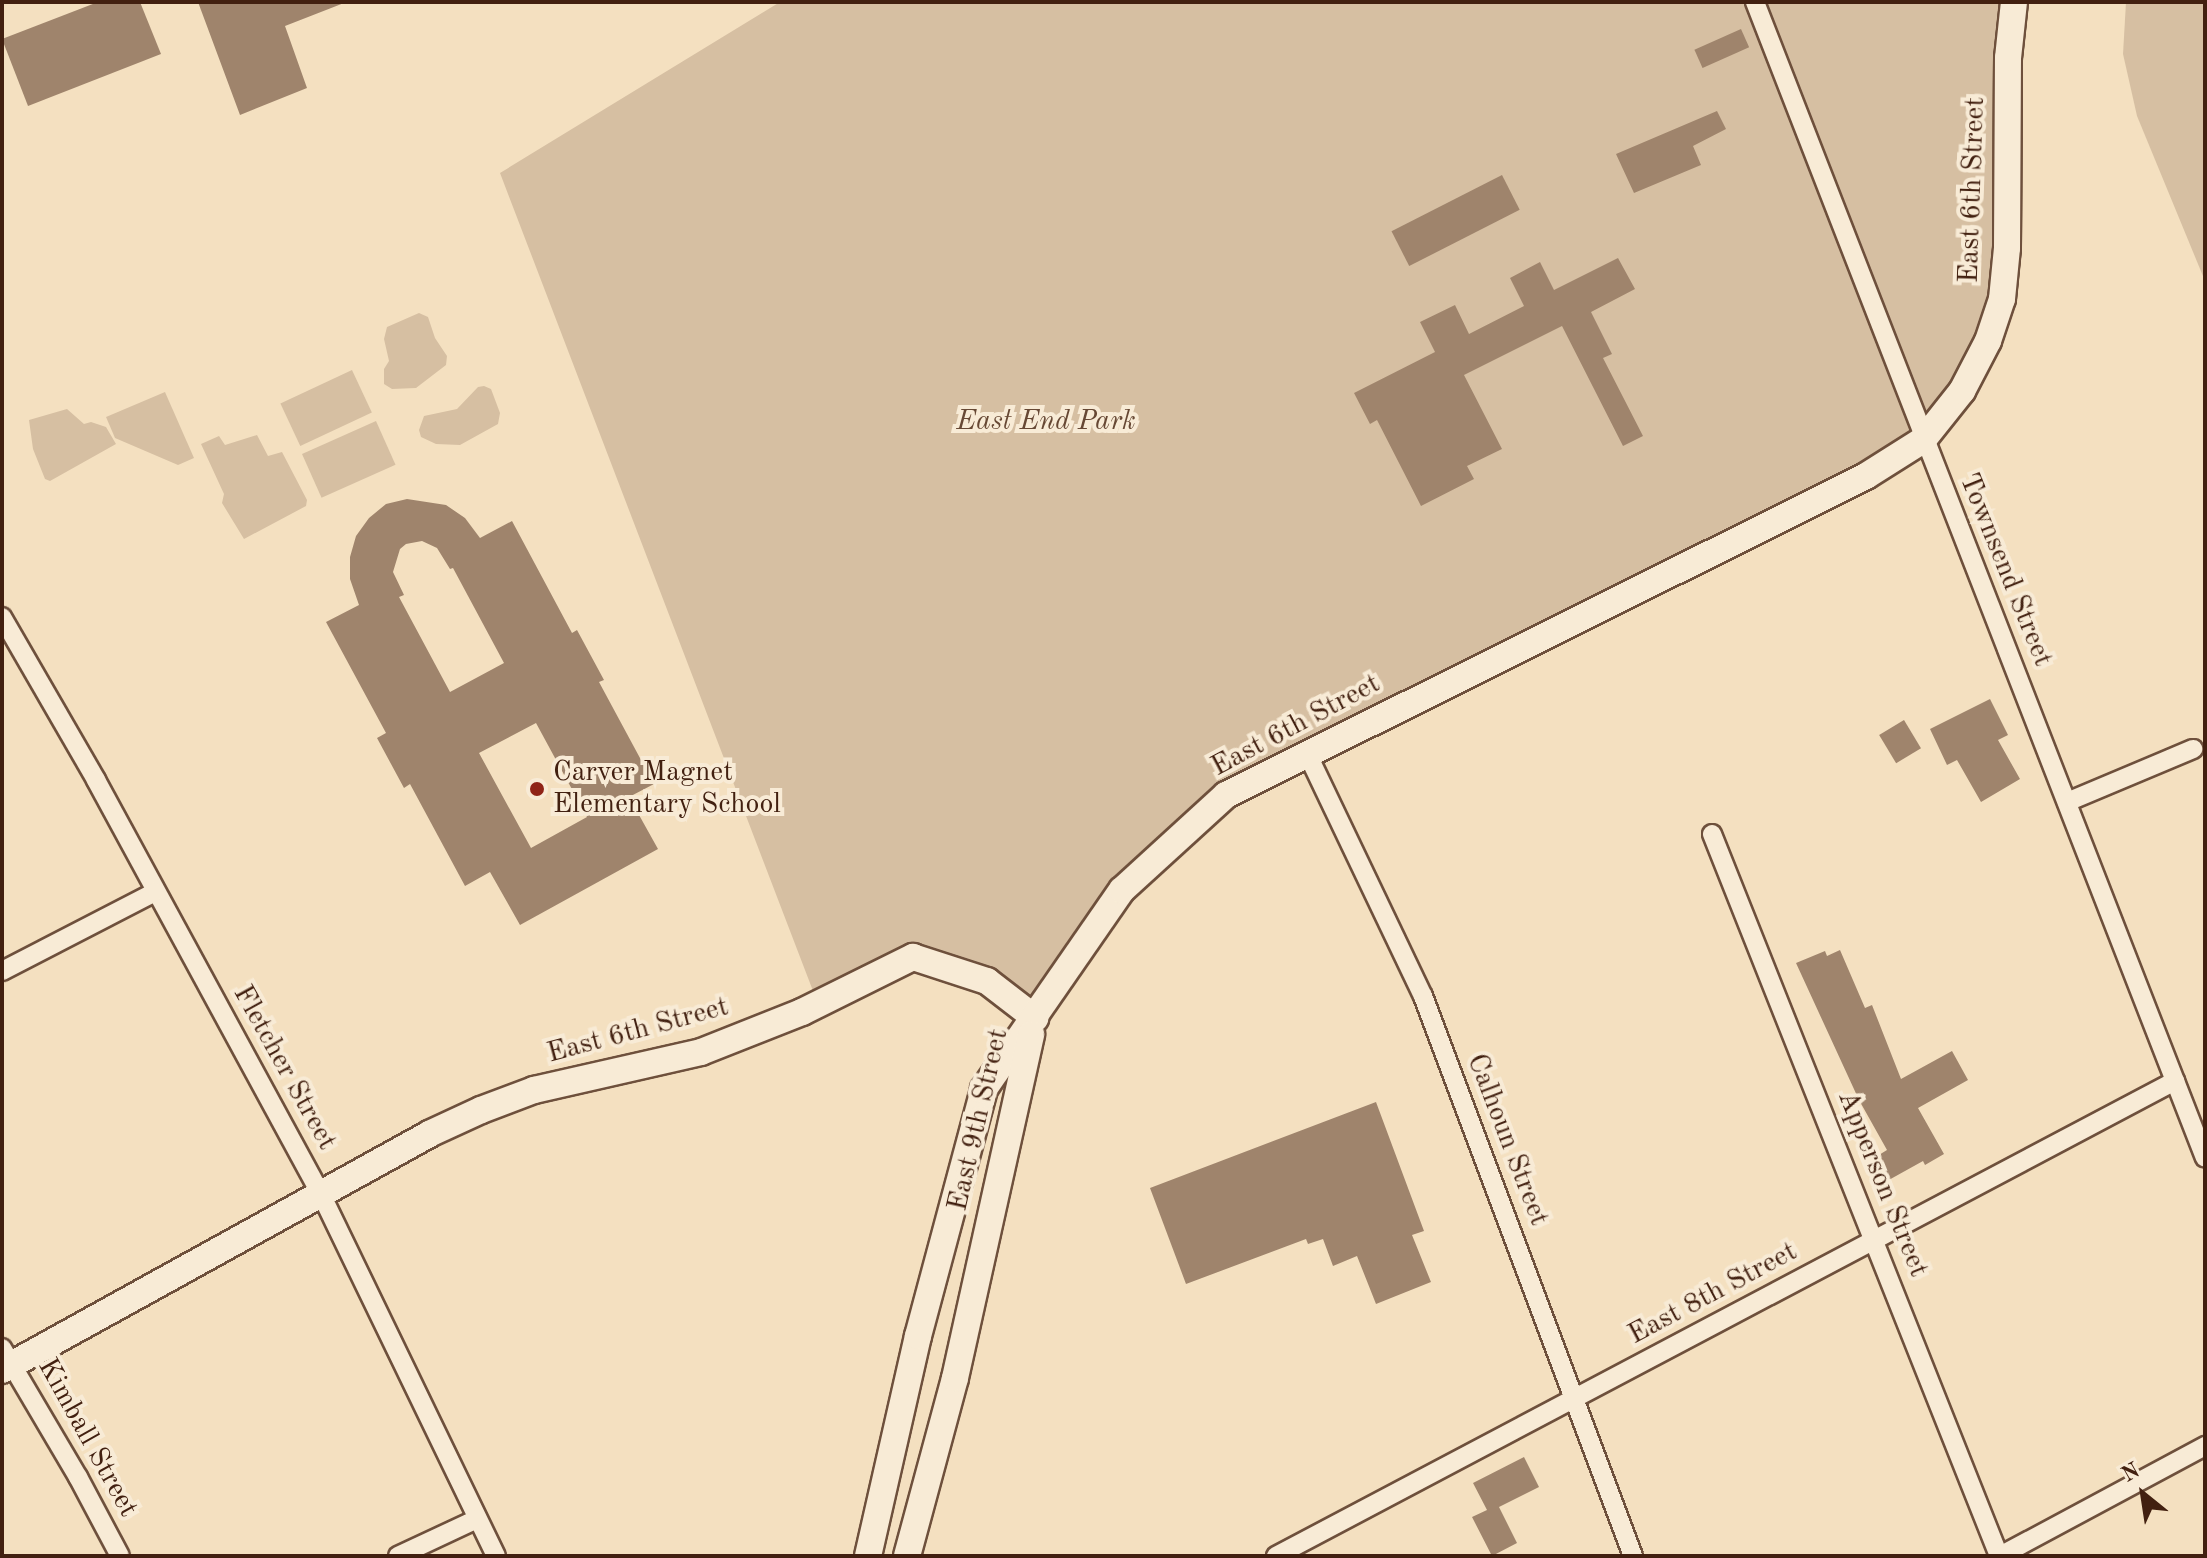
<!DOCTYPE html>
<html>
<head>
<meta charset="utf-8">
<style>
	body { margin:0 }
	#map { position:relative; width:2207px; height:1558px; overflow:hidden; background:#f4e0c0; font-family:"Old Standard TT",serif }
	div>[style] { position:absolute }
	.green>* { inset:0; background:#d6bfa2; transform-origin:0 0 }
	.building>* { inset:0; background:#9f846c; transform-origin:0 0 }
	.roads { filter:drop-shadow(2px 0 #6e503c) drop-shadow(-2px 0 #6e503c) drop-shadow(0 2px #6e503c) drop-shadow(0 -2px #6e503c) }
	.street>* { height:18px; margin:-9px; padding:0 9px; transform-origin:9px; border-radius:9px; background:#f8ebd6 }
	.secondary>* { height:26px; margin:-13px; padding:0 13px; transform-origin:13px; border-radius:13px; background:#f8ebd6 }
	.dots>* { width:22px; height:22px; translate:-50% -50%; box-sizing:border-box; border:4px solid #f8ebd6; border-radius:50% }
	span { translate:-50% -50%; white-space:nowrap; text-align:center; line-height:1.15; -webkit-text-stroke:8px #f8ebd6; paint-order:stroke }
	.street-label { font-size:28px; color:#422010 }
	.park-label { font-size:28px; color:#674834; font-style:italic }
	.poi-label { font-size:28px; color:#422010 }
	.left { translate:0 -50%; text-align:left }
	.frame { position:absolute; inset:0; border:4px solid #422010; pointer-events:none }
	.north { position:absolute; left:2103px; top:1454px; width:80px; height:80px; -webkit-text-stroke:6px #f8ebd6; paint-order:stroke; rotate:330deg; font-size:22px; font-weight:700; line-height:32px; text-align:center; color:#422010 }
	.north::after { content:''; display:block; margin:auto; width:28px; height:36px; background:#422010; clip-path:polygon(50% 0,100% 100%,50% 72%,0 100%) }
</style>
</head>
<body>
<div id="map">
	<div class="green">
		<div style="clip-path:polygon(780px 2px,2017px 2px,2002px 299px,1923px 440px,1307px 753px,1185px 833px,1035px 1018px,913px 958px,818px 1004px,500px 173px)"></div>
		<div style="clip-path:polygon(2126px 2px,2205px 2px,2205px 281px,2137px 116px,2123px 54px)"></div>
		<div style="clip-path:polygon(419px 313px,428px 317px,435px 338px,447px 356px,446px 365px,416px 388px,392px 389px,384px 384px,384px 369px,389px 361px,384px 339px,387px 327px)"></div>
		<div style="left:352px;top:370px;width:47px;height:79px;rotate:65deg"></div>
		<div style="clip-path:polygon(484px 386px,491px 389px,500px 413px,498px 424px,460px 445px,436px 444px,421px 437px,419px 430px,424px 416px,457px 409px,478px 387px)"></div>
		<div style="clip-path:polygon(165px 392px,194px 458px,178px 465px,115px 438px,106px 417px)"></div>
		<div style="clip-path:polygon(67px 409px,84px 424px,91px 422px,106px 427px,116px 444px,50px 481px,45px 479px,33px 449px,29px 420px)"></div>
		<div style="left:376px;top:421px;width:48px;height:81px;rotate:66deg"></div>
		<div style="clip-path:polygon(257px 435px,268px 456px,282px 452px,307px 500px,306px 506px,244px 539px,222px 503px,224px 494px,201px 444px,219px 436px,225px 445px)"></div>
	</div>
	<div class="building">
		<div style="clip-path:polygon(98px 2px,140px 2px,161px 54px,28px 106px,2px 39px)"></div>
		<div style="clip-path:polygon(198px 2px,343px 2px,344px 3px,285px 26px,307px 88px,240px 115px)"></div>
		<div style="left:1741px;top:29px;width:20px;height:51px;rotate:66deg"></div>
		<div style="clip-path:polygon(1717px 111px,1726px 129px,1693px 146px,1701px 165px,1634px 193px,1616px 154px)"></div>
		<div style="left:1502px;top:175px;width:39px;height:124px;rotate:63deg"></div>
		<div style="clip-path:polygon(1618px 258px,1635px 289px,1591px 312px,1612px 354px,1603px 358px,1643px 436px,1623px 446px,1562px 326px,1464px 375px,1502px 449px,1467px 466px,1474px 479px,1421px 506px,1377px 420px,1370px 424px,1354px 393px,1435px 352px,1420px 322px,1455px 305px,1469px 334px,1524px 306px,1510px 278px,1540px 262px,1554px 290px)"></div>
		<div style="clip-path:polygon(evenodd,407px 499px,446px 505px,465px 518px,480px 538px,512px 521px,572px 633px,577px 630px,604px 680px,599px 682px,654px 784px,629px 797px,658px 849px,520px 925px,490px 872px,465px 886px,410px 784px,404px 788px,377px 738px,386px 733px,326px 622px,359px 605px,350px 579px,350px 557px,356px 536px,369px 518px,386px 504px,407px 499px,422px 541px,437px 548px,450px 569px,453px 568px,504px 663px,450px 692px,399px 597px,404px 595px,393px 572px,400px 549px,406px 544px,422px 541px,407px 499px,536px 723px,587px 817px,531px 848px,479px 753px,536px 723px)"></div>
		<div style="clip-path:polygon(1990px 699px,2008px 735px,1998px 740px,2020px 779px,1981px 802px,1957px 760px,1947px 765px,1930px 729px)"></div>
		<div style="left:1904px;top:720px;width:33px;height:29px;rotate:59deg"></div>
		<div style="clip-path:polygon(1840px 950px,1865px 1008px,1872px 1005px,1901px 1079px,1952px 1051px,1968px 1080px,1918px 1108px,1944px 1154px,1925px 1165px,1923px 1161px,1887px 1181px,1874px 1158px,1887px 1150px,1859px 1100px,1796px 963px,1825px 951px,1827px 956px)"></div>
		<div style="clip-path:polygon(1376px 1102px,1424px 1231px,1412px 1235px,1431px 1282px,1376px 1304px,1357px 1256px,1333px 1266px,1323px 1239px,1308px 1244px,1306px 1239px,1186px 1284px,1150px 1188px)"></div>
		<div style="clip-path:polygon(1524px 1457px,1539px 1487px,1499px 1507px,1517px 1543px,1492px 1556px,1472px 1517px,1487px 1510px,1473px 1483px)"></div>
	</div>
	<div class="roads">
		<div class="street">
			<div style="left:1755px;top:2px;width:1240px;rotate:68.73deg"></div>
			<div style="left:2px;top:617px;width:188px;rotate:60deg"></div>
			<div style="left:96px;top:780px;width:471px;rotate:61.5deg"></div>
			<div style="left:321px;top:1194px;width:402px;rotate:64.2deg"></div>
			<div style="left:1307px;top:753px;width:269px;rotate:64.5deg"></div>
			<div style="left:1423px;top:996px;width:598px;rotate:69.44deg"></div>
			<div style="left:2067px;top:802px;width:137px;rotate:-22.8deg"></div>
			<div style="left:1712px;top:834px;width:777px;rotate:68.32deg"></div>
			<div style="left:2px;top:971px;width:172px;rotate:-27.3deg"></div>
			<div style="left:2px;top:1348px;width:150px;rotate:59.5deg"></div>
			<div style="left:78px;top:1477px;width:89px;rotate:62deg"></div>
			<div style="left:398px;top:1556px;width:87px;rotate:-25.1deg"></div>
			<div style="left:1276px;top:1556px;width:1017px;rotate:-27.85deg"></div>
			<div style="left:2000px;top:1556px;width:233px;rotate:-28.2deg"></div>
		</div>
		<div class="secondary">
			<div style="left:2px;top:1370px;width:488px;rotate:-28.9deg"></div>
			<div style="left:429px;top:1134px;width:57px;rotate:-24.8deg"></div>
			<div style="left:481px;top:1110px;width:57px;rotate:-20.7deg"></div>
			<div style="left:534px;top:1090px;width:171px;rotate:-12.8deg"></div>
			<div style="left:701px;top:1052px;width:109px;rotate:-21.6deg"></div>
			<div style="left:802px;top:1012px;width:124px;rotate:-26.4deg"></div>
			<div style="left:913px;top:957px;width:78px;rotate:18deg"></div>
			<div style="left:987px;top:981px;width:61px;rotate:37.6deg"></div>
			<div style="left:868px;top:1556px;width:226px;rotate:-77.2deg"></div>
			<div style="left:918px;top:1336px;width:256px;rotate:-75deg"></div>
			<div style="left:984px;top:1089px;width:242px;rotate:-55.3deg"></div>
			<div style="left:1122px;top:890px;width:141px;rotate:-42.4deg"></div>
			<div style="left:1226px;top:795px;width:715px;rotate:-26.49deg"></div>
			<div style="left:1866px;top:476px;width:67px;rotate:-32.3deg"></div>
			<div style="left:1923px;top:440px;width:63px;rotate:-51.5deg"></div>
			<div style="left:1962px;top:391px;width:56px;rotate:-62.5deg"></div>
			<div style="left:1988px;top:341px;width:44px;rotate:-71.6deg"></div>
			<div style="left:2002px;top:299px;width:51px;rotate:-84.4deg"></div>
			<div style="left:2007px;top:248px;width:190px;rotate:-89.7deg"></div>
			<div style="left:2008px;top:58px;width:56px;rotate:-83.9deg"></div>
			<div style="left:907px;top:1556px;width:184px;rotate:-74.9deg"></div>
			<div style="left:955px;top:1378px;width:352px;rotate:-77.5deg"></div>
		</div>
	</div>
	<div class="dots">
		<div style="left:537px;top:789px;background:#8f2418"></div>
	</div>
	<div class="street-label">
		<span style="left:1973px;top:190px;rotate:-88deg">East 6th Street</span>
		<span style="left:2005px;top:570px;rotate:68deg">Townsend Street</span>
		<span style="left:1296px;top:726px;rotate:-28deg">East 6th Street</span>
		<span style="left:638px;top:1031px;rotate:-15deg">East 6th Street</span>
		<span style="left:284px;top:1068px;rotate:61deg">Fletcher Street</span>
		<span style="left:979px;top:1120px;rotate:-77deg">East 9th Street</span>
		<span style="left:1507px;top:1140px;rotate:69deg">Calhoun Street</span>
		<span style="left:1882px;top:1184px;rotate:68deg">Apperson Street</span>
		<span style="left:1713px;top:1294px;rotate:-28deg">East 8th Street</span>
		<span style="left:87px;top:1438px;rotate:61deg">Kimball Street</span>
	</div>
	<div class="park-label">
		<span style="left:1046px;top:422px">East End Park</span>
	</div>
	<div class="poi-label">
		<span class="left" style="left:553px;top:789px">Carver Magnet<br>Elementary School</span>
	</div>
	<div class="frame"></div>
	<div class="north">N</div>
</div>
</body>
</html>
